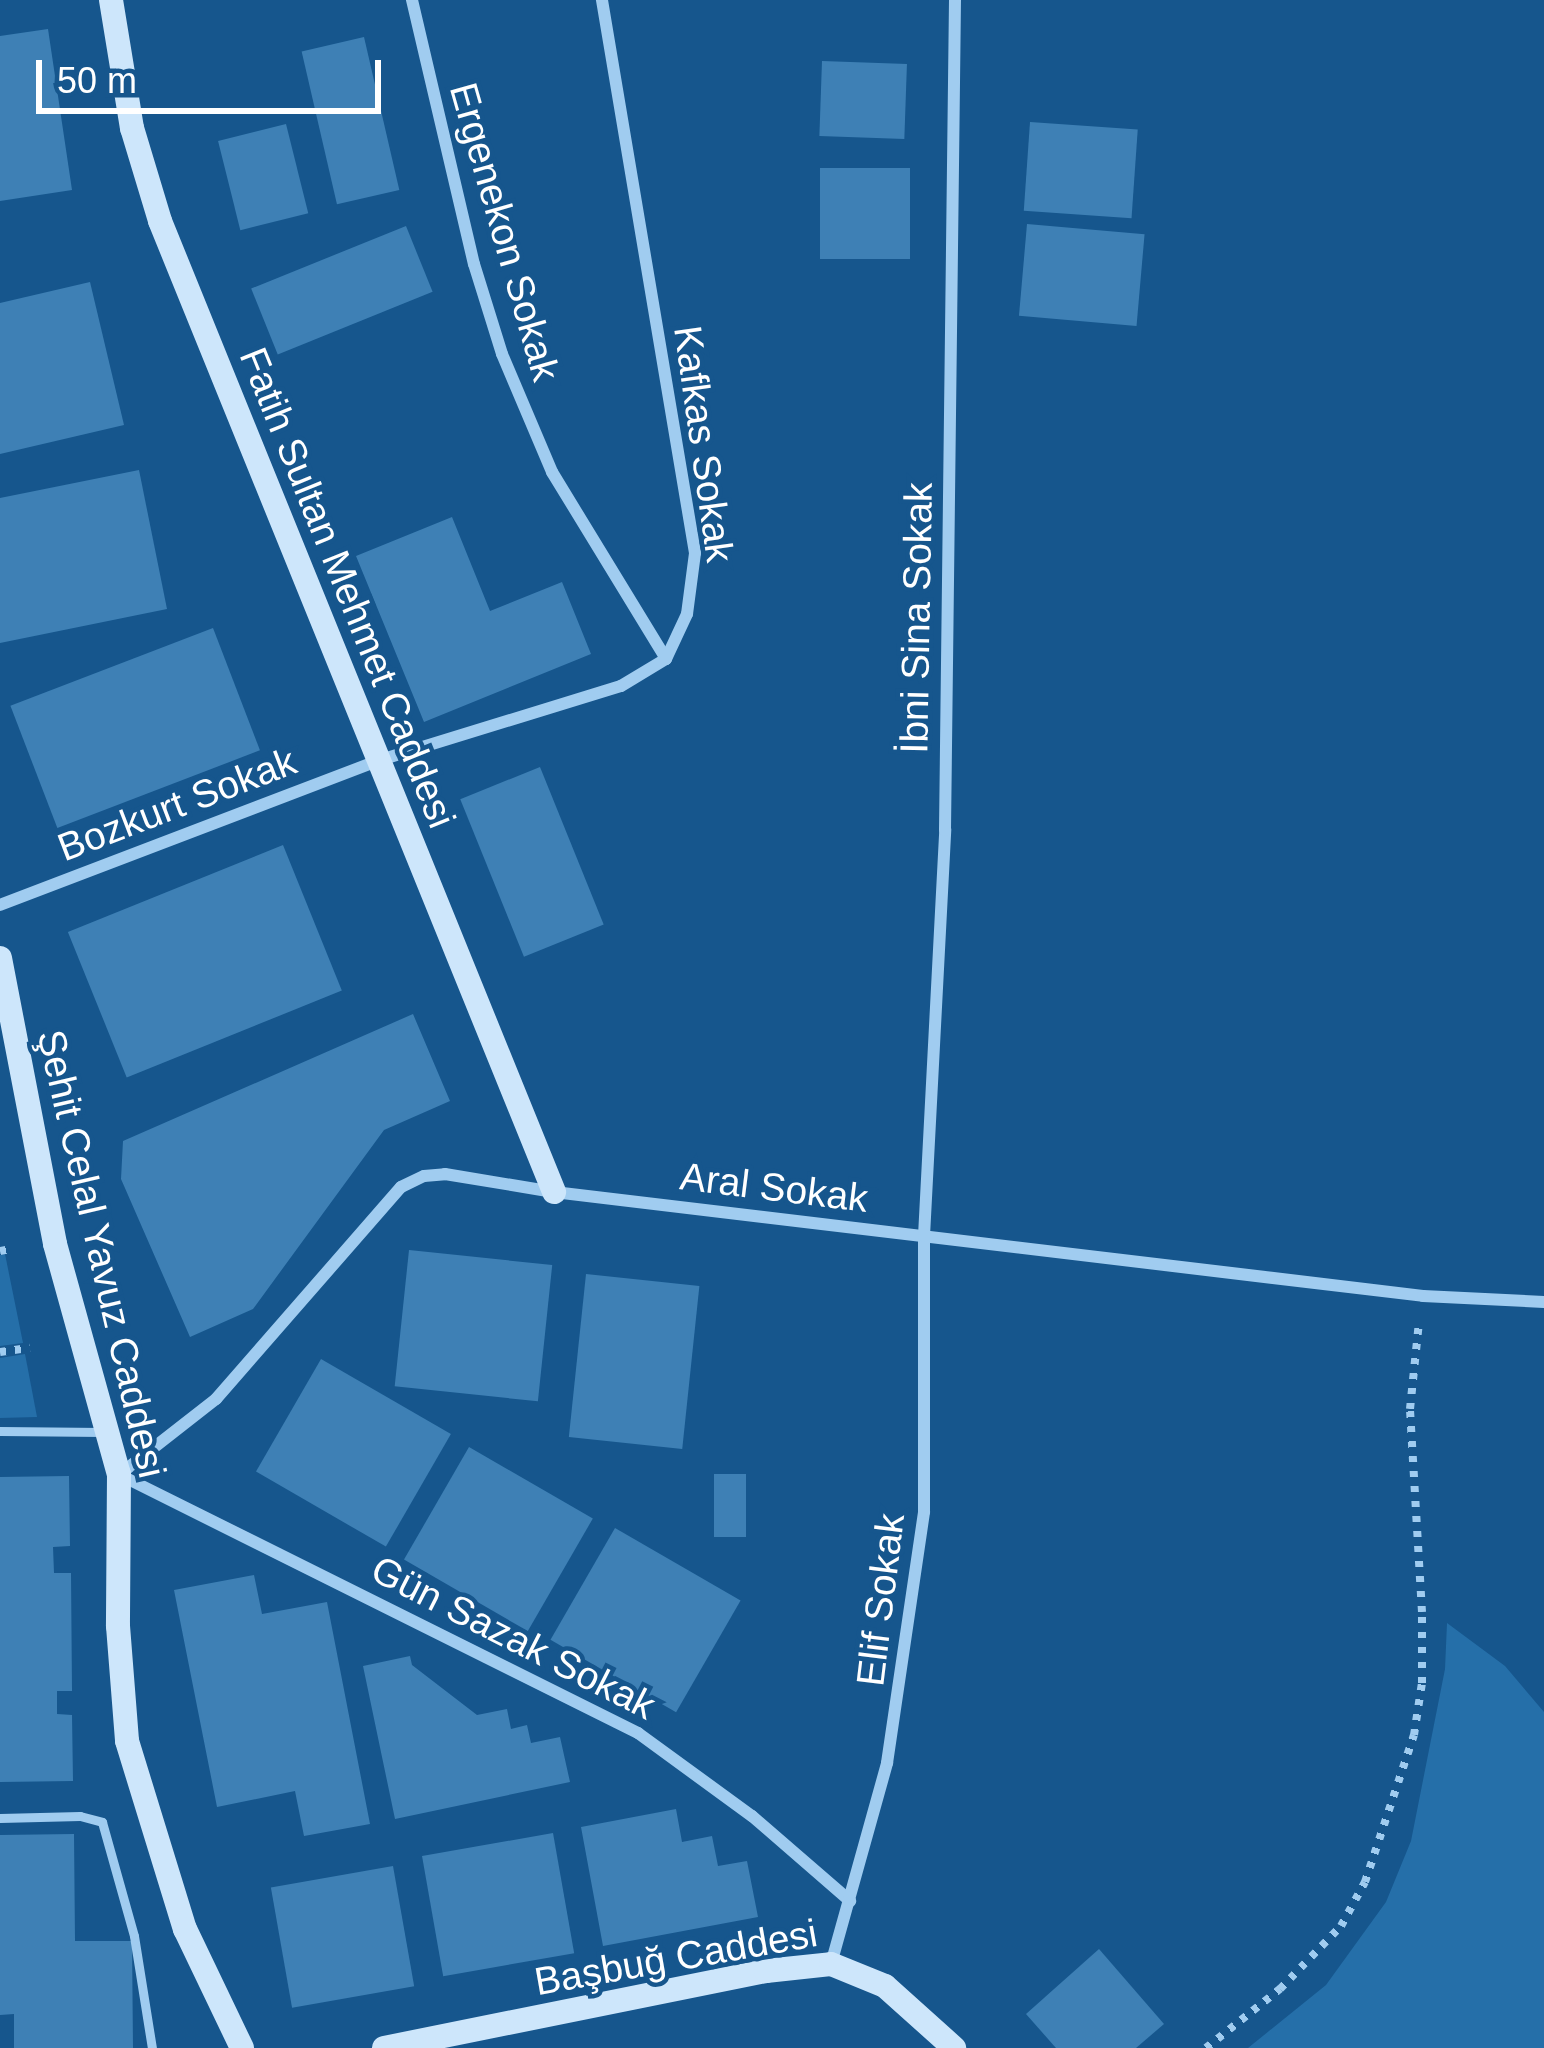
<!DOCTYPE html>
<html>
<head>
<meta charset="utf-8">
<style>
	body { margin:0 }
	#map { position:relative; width:1544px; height:2048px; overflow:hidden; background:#16568d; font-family:Helvetica,sans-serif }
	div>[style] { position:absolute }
	.green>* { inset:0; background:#256fa9 }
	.building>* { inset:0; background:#3e80b5; transform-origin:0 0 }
	.path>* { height:8px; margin-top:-4px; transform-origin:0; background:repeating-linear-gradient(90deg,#a0ccf0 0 6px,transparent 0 15px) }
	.lane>* { height:9px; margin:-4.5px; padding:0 4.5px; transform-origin:4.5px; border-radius:4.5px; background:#a0ccf0 }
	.street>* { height:12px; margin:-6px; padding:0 6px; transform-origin:6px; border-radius:6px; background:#a0ccf0 }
	.secondary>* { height:24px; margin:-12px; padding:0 12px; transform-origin:12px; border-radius:12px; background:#cde6fb }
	span { translate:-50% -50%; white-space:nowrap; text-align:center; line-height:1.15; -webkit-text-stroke:9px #16568d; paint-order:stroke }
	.street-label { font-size:39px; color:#fff }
	.scale { position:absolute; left:36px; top:60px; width:345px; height:54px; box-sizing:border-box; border:6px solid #fff; border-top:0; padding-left:15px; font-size:36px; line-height:42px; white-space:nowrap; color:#fff; -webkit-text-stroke:9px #16568d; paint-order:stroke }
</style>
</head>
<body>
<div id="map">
	<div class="green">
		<div style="clip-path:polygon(5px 1254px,23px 1343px,0 1346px,0 1255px)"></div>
		<div style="clip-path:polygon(25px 1354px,37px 1417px,0 1418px,0 1358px)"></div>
		<div style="clip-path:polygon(1447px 1623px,1505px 1666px,1544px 1712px,1544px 2048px,1248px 2048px,1326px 1985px,1386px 1902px,1411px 1841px,1445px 1669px)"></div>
	</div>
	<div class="building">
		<div style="clip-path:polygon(48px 29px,72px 190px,0 201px,0 36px)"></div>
		<div style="left:364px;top:37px;width:157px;height:64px;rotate:77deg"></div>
		<div style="left:822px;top:61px;width:85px;height:75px;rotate:2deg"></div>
		<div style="left:1030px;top:122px;width:108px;height:89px;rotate:4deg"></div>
		<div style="left:286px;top:124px;width:92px;height:70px;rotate:76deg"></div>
		<div style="left:910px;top:168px;width:91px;height:90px;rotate:90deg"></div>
		<div style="left:1027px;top:224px;width:118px;height:92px;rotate:5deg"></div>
		<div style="left:406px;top:226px;width:71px;height:167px;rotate:68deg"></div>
		<div style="clip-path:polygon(90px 282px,124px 425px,0 454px,0 303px)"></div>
		<div style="clip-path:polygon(139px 470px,167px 609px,0 643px,0 498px)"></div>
		<div style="clip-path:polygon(452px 517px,490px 611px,562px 582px,591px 654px,424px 722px,356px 556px)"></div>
		<div style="left:213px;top:628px;width:131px;height:217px;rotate:69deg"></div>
		<div style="left:540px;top:767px;width:170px;height:86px;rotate:68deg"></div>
		<div style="left:283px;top:845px;width:157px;height:232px;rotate:68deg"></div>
		<div style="clip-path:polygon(413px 1014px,450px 1101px,384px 1130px,253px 1309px,190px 1337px,121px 1179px,123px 1141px)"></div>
		<div style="left:409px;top:1250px;width:144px;height:137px;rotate:6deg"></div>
		<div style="left:586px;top:1274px;width:114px;height:164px;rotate:6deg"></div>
		<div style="left:321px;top:1359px;width:150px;height:130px;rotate:30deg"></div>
		<div style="left:469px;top:1447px;width:143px;height:130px;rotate:30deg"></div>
		<div style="left:714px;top:1474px;width:32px;height:63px"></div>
		<div style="clip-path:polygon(69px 1476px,70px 1546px,53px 1547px,54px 1573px,71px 1573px,72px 1691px,57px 1691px,57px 1714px,72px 1715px,73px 1781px,0 1782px,0 1477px)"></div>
		<div style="left:615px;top:1528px;width:145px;height:129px;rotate:30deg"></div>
		<div style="clip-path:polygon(254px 1575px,262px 1614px,327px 1602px,370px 1824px,304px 1836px,295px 1791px,217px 1807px,174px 1590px)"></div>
		<div style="clip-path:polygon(410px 1656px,412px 1665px,477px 1715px,507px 1709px,511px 1729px,527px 1725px,531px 1743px,560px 1737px,570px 1782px,395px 1819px,363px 1666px)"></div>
		<div style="clip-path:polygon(676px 1809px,682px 1842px,712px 1836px,718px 1866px,747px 1861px,758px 1917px,603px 1946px,581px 1827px)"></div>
		<div style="left:553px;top:1833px;width:122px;height:133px;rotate:80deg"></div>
		<div style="clip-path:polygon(74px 1834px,75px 1941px,132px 1941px,133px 2048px,14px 2048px,14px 2014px,0 2015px,0 1835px)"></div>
		<div style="left:393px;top:1866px;width:122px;height:124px;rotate:80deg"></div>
		<div style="clip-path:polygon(1099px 1949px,1164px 2024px,1136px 2048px,1056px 2048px,1026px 2014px)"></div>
	</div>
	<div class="path">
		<div style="left:0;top:1251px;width:10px;rotate:-11deg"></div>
		<div style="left:0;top:1352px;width:30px;rotate:-8deg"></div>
		<div style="left:1206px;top:2048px;width:95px;rotate:-38.6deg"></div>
		<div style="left:1280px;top:1989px;width:88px;rotate:-45.9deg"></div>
		<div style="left:1341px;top:1926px;width:50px;rotate:-61.4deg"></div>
		<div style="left:1365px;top:1882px;width:155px;rotate:-71.6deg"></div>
		<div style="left:1414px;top:1735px;width:53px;rotate:-81.3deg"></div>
		<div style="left:1422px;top:1683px;width:71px;rotate:-90deg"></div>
		<div style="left:1422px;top:1612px;width:203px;rotate:-93.4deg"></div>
		<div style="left:1410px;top:1409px;width:87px;rotate:-84.1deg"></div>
	</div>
	<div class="lane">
		<div style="left:0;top:1431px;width:103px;rotate:0.6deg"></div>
		<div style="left:0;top:1818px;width:80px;rotate:-1.4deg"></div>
		<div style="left:80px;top:1816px;width:23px;rotate:15deg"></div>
		<div style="left:102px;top:1822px;width:118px;rotate:74.3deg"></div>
		<div style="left:134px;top:1936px;width:113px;rotate:80.9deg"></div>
	</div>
	<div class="street">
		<div style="left:412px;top:0;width:271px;rotate:76.8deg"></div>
		<div style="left:474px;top:264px;width:94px;rotate:72.7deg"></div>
		<div style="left:502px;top:354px;width:128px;rotate:67deg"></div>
		<div style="left:552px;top:472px;width:219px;rotate:58.6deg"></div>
		<div style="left:0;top:905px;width:404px;rotate:-20.9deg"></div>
		<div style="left:377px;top:761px;width:255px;rotate:-17.1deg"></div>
		<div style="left:621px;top:686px;width:52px;rotate:-31deg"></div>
		<div style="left:666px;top:659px;width:50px;rotate:-65deg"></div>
		<div style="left:687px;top:614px;width:62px;rotate:-82.5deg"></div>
		<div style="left:695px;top:553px;width:561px;rotate:-99.55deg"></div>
		<div style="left:120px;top:1474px;width:122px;rotate:-38deg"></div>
		<div style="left:216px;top:1399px;width:281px;rotate:-48.9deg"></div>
		<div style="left:401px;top:1187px;width:25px;rotate:-26deg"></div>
		<div style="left:424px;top:1176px;width:21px;rotate:-5deg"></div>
		<div style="left:445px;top:1174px;width:110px;rotate:9.4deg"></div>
		<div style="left:554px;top:1192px;width:875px;rotate:6.82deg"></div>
		<div style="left:1423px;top:1296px;width:121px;rotate:2.8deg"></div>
		<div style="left:120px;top:1475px;width:579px;rotate:26.48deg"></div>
		<div style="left:638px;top:1733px;width:141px;rotate:36.1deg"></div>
		<div style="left:752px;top:1816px;width:130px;rotate:40.9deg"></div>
		<div style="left:831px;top:1964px;width:209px;rotate:-74.4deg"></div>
		<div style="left:887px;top:1763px;width:254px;rotate:-81.6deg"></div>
		<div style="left:924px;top:1512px;width:276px;rotate:-90deg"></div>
		<div style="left:924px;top:1236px;width:407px;rotate:-87deg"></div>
		<div style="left:945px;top:830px;width:830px;rotate:-89.31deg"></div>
	</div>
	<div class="secondary">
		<div style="left:111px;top:0;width:130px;rotate:80.7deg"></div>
		<div style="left:132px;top:128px;width:97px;rotate:73.2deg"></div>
		<div style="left:160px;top:221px;width:1048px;rotate:67.91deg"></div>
		<div style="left:0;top:958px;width:291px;rotate:79.1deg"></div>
		<div style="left:55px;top:1244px;width:239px;rotate:74.5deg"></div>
		<div style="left:119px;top:1474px;width:152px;rotate:90.4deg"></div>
		<div style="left:118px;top:1626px;width:115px;rotate:85.5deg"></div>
		<div style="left:127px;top:1741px;width:197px;rotate:72.9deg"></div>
		<div style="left:185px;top:1929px;width:132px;rotate:64.4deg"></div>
		<div style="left:384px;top:2048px;width:390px;rotate:-11.4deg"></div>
		<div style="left:766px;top:1971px;width:65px;rotate:-6.1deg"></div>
		<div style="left:831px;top:1964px;width:58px;rotate:22.2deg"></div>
		<div style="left:885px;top:1986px;width:93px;rotate:41.9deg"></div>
	</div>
	<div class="street-label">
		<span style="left:504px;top:232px;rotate:74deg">Ergenekon Sokak</span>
		<span style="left:703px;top:444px;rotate:82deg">Kafkas Sokak</span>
		<span style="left:347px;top:588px;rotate:68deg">Fatih Sultan Mehmet Caddesi</span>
		<span style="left:917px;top:618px;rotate:-89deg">İbni Sina Sokak</span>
		<span style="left:177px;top:805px;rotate:-21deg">Bozkurt Sokak</span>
		<span style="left:774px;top:1188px;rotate:7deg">Aral Sokak</span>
		<span style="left:101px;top:1254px;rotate:77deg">Şehit Celal Yavuz Caddesi</span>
		<span style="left:881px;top:1600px;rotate:-83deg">Elif Sokak</span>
		<span style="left:513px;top:1638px;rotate:27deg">Gün Sazak Sokak</span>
		<span style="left:676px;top:1958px;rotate:-10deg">Başbuğ Caddesi</span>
	</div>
	<div class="scale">50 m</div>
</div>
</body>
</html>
